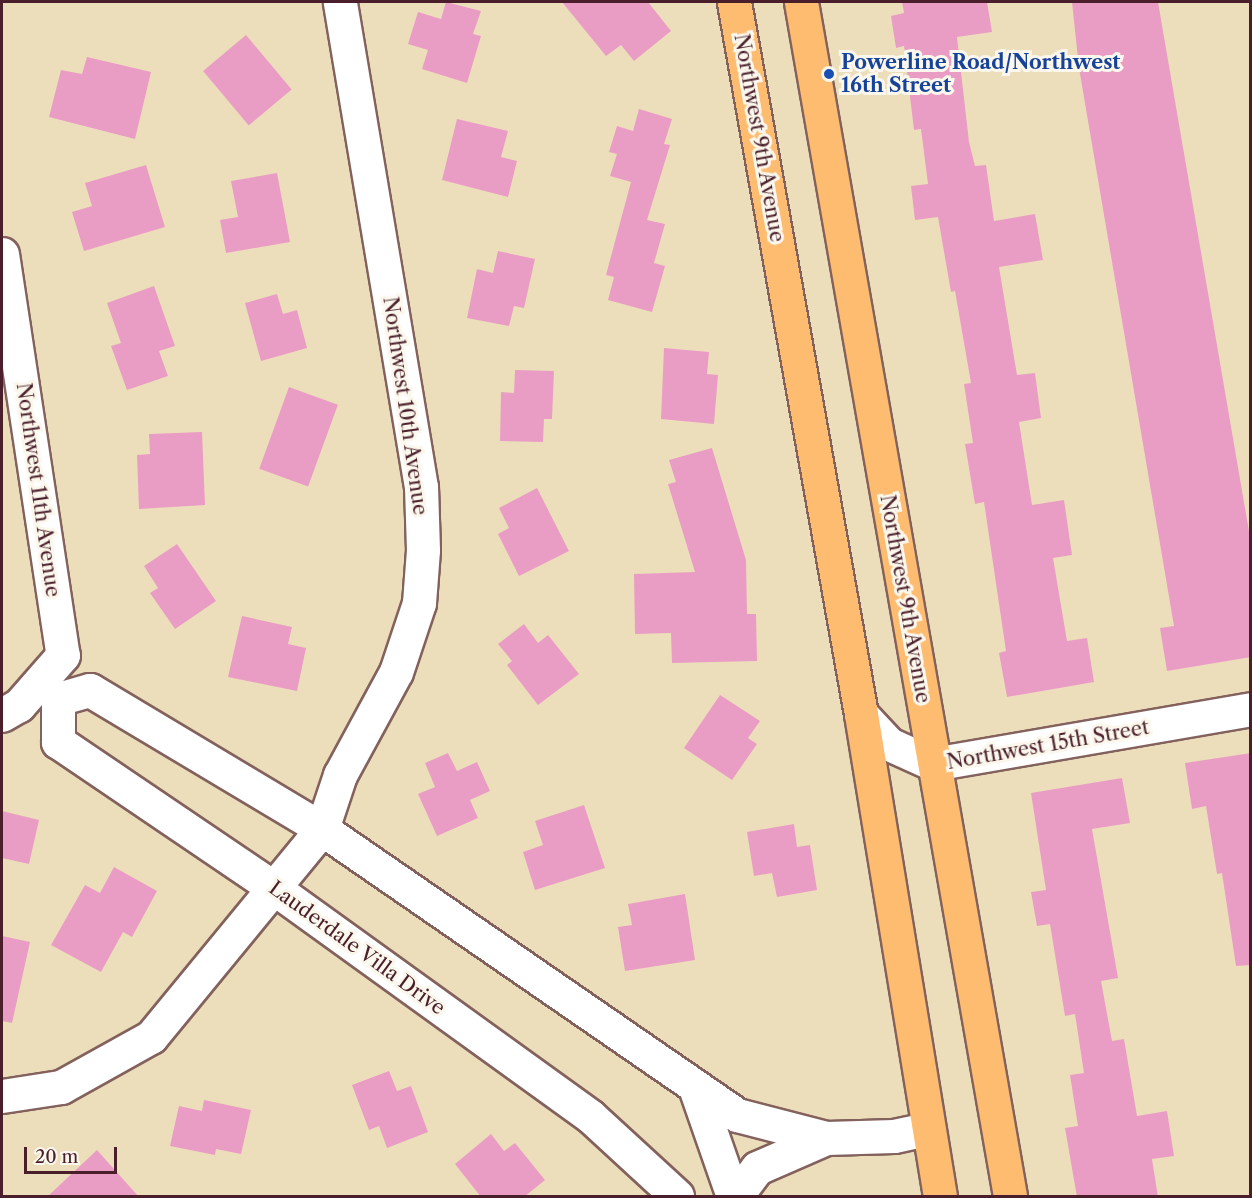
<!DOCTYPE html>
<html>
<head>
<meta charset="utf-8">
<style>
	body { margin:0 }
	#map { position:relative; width:1252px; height:1198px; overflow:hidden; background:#eddebb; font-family:"Libre Caslon Text",serif }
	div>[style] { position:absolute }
	.building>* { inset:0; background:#ea9dc4; transform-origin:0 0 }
	.roads { filter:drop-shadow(2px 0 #83625d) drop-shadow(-2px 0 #83625d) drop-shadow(0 2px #83625d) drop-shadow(0 -2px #83625d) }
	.minor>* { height:33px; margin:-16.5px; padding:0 16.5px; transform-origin:16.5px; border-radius:16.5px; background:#fff }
	.major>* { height:33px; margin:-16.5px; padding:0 16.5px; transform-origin:16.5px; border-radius:16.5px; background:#fdbc6f }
	.dots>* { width:16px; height:16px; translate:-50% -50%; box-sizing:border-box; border:3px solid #fbf7ec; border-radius:50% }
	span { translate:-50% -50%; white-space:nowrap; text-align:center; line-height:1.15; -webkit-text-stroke:6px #fbf7ec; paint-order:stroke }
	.transit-label { font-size:20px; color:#164399; font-weight:700 }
	.left { translate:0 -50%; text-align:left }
	.street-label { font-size:20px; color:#4a1f2b }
	.frame { position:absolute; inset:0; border:3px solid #4a1f2b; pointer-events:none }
	.scale { position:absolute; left:24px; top:1147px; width:93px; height:27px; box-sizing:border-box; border:3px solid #4a1f2b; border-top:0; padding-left:8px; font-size:18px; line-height:21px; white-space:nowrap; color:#4a1f2b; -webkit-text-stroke:4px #fbf7ec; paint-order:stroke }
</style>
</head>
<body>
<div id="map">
	<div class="building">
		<div style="clip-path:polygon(446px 2px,481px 11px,473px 34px,481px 36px,467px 83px,422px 69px,428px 50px,408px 44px,418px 12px,441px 19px)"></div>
		<div style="clip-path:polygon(562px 2px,648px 2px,671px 31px,634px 61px,621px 45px,606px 56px)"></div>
		<div style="clip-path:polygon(902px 2px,987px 2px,992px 32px,957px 37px,969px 142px,975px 166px,986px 165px,994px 221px,1035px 214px,1043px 260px,999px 267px,1017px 375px,1035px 373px,1041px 418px,1019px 422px,1032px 505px,1064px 500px,1072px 555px,1053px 558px,1067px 641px,1087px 638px,1094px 682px,1007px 697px,999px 653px,1006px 651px,984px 502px,975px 504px,965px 444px,973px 443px,964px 384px,971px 383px,955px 291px,951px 292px,938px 217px,915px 220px,911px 186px,928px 184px,921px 129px,914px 130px,904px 46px,896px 48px,891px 16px,904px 13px)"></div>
		<div style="clip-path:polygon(1072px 2px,1158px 2px,1251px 543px,1251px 657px,1167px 671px,1160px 628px,1174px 626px,1079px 68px)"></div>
		<div style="left:246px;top:35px;width:71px;height:56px;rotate:50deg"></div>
		<div style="clip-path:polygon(87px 57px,151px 72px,135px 139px,49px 117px,61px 70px,82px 74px)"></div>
		<div style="clip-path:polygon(639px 109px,672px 119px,664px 144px,670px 145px,647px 220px,665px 224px,654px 263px,665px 266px,652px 312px,608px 300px,614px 277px,606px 275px,631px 182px,610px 176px,617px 154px,609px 152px,617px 126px,633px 131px)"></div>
		<div style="clip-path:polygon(457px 119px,508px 131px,501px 157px,517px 161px,508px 197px,442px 180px)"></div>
		<div style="clip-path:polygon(146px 165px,165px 227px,84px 251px,72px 212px,92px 206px,85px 183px)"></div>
		<div style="clip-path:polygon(277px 173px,290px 242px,226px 253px,220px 220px,238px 217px,231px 181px)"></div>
		<div style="clip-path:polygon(498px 251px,535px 259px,524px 308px,514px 306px,509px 326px,467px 318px,477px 269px,493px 273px)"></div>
		<div style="clip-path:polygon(154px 286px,175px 346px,159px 351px,168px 376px,127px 390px,111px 346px,121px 343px,107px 303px)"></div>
		<div style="clip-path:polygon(277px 294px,283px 314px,297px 310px,307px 348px,261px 361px,245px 303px)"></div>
		<div style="clip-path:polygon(664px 348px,709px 352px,707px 374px,718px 375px,714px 424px,661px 419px)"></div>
		<div style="clip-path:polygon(515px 370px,554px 371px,552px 419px,544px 419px,543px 442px,500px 441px,501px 392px,514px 393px)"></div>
		<div style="left:289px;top:387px;width:52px;height:87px;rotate:20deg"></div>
		<div style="clip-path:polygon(202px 432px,205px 505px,139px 509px,137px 455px,150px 454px,149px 434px)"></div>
		<div style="clip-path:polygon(712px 448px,746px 560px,747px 614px,756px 614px,757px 661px,672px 663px,671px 633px,635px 634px,634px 574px,695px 572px,668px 484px,676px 482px,669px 460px)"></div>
		<div style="clip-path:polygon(537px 488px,569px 551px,519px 576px,498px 534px,509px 528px,499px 508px)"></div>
		<div style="clip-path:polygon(177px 544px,216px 601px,175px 629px,150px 593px,158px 588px,144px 566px)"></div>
		<div style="clip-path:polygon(242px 616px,292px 627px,288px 644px,306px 648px,297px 691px,228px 677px)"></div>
		<div style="clip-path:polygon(524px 624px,538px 643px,548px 635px,579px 674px,538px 705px,507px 665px,512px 661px,498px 644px)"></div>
		<div style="clip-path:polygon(720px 695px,760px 721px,748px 738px,757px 744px,732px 780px,684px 748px)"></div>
		<div style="clip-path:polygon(448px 753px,457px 771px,477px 762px,490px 791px,470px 800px,478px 818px,437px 836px,418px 794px,435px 787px,425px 763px)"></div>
		<div style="clip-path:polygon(1251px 753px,1251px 965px,1236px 966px,1222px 873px,1217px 874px,1206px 806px,1192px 809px,1185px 763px)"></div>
		<div style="clip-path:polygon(1122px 778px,1130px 823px,1092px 829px,1118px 978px,1101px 981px,1112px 1041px,1124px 1039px,1137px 1116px,1167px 1111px,1174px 1156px,1152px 1159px,1158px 1197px,1077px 1197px,1065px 1128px,1078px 1126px,1070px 1075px,1084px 1073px,1075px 1014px,1065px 1016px,1050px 924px,1037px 926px,1031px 892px,1046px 890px,1031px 793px)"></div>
		<div style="clip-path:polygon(584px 805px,605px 868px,535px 890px,523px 852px,543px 845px,535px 821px)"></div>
		<div style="clip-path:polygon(2px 811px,39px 820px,29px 864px,2px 858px)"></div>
		<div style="clip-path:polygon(794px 824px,797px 847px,810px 845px,817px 890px,777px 897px,772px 873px,754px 876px,747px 832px)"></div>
		<div style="clip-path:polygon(114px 867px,157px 891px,132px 937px,123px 932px,101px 972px,51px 945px,85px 885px,100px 893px)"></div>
		<div style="clip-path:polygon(685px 894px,695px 960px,625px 971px,618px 927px,632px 925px,628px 904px)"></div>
		<div style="clip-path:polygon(2px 936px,30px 942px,12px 1023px,2px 1021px)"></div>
		<div style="clip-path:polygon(389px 1071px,397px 1091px,411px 1086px,428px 1132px,387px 1148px,379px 1126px,369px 1130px,352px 1085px)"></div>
		<div style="clip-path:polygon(204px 1100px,251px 1110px,241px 1154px,216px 1149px,215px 1155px,170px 1146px,179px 1106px,202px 1111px)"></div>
		<div style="clip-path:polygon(491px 1134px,504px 1151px,515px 1143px,545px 1180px,524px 1197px,481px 1197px,455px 1164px)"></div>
		<div style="clip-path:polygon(97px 1150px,139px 1197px,47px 1197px)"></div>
	</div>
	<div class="roads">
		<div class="minor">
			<div style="left:2px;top:254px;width:406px;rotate:81.4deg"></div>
			<div style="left:63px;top:655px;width:67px;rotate:131.3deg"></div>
			<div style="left:19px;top:705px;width:20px;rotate:150deg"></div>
			<div style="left:861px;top:714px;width:41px;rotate:47deg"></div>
			<div style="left:889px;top:744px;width:48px;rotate:24.4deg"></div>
			<div style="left:933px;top:764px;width:322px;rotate:-9.8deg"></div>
			<div style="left:696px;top:1090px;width:112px;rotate:70.8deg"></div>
			<div style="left:2px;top:1096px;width:60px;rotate:-8.7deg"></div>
			<div style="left:61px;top:1087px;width:103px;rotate:-29.1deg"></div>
			<div style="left:151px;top:1037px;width:269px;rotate:-50.6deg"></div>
			<div style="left:322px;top:829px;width:57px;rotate:-71.6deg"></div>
			<div style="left:340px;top:775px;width:117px;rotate:-61.5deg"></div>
			<div style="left:396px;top:672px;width:73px;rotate:-71.6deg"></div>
			<div style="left:419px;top:603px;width:53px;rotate:-85.7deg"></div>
			<div style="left:423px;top:550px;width:63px;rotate:-91.8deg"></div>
			<div style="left:421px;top:487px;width:492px;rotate:-99.5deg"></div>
			<div style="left:677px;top:1196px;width:118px;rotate:-137.4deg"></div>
			<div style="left:590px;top:1116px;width:390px;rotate:-144.2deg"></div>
			<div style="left:274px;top:888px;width:261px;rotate:-145.9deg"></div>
			<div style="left:58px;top:742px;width:43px;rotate:-90deg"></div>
			<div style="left:58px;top:699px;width:33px;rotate:-16deg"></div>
			<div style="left:90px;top:690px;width:270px;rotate:30.9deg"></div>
			<div style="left:322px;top:829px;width:504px;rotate:34.57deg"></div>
			<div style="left:737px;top:1115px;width:92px;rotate:14.5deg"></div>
			<div style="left:826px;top:1138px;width:68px;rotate:-1.7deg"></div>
			<div style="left:894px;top:1136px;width:35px;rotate:-12deg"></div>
			<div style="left:736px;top:1196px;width:35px;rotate:-53deg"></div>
			<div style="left:757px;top:1168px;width:75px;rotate:-23.5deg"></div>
		</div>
		<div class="major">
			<div style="left:734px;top:2px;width:723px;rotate:79.89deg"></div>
			<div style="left:861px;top:714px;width:488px;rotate:80.7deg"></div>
			<div style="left:801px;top:2px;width:1212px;rotate:80.07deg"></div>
		</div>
	</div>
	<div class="dots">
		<div style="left:829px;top:74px;background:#1a4fb4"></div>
	</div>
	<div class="transit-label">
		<span class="left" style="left:841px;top:74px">Powerline Road/Northwest<br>16th Street</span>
	</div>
	<div class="street-label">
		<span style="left:759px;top:138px;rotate:80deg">Northwest 9th Avenue</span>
		<span style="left:405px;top:406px;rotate:82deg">Northwest 10th Avenue</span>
		<span style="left:38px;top:490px;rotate:82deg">Northwest 11th Avenue</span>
		<span style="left:905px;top:599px;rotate:80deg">Northwest 9th Avenue</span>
		<span style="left:1048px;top:745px;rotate:-10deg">Northwest 15th Street</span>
		<span style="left:357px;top:948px;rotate:36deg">Lauderdale Villa Drive</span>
	</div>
	<div class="frame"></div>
	<div class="scale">20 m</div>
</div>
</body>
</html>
